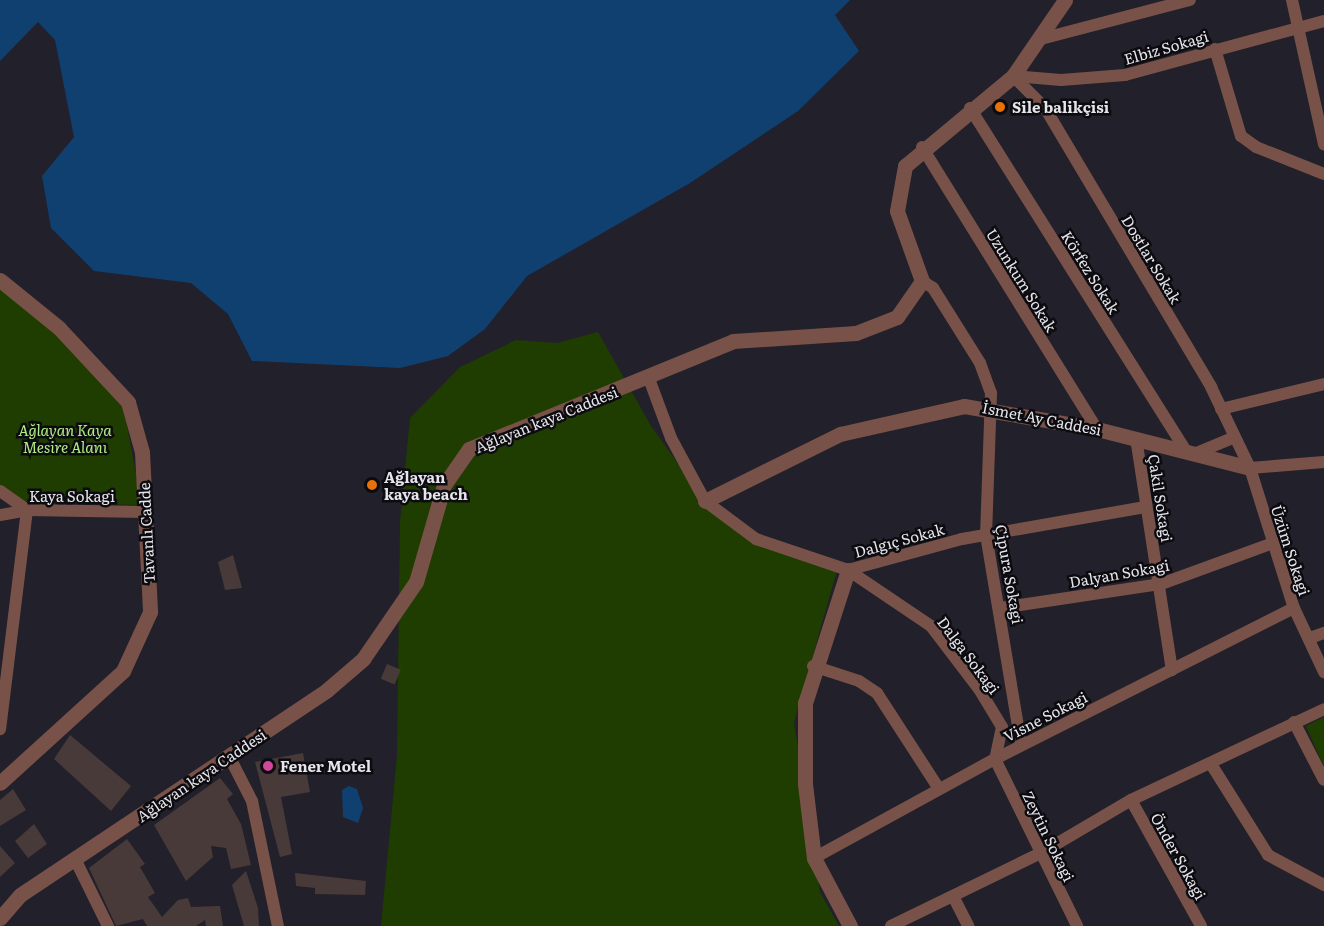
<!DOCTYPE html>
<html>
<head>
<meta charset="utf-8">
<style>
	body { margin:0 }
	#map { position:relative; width:1324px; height:926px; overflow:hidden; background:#22202a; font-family:Literata,serif }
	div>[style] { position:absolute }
	.green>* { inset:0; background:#1f3d01 }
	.water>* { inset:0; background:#10406f }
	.building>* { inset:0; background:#473a39; transform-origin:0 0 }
	.minor>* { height:12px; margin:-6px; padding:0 6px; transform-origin:6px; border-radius:6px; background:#785248 }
	.tertiary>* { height:15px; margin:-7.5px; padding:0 7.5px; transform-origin:7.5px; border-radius:7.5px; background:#785248 }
	.dots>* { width:16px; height:16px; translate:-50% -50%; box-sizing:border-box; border:3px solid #0c0b0f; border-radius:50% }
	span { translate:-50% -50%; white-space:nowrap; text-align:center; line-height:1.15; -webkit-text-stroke:5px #0c0b0f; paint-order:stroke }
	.street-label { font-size:15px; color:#e6e5eb }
	.poi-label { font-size:15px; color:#e6e5eb; font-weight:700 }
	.left { translate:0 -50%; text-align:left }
	.park-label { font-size:15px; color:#b1ef86; font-style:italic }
</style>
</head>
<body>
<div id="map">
	<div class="green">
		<div style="clip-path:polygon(0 287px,59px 335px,124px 409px,141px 502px,137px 505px,18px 501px,0 485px)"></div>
		<div style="clip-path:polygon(598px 332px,651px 426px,705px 501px,741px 531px,838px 567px,794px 722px,820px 892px,839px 926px,381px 926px,397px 756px,400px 522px,410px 418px,460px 367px,516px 340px,557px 343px)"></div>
		<div style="clip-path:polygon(1324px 717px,1324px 767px,1306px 726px)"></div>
	</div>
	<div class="water">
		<div style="clip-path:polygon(0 0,850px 0,835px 15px,859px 51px,798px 111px,690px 183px,527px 276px,485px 329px,448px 356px,400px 368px,252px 361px,228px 314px,191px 283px,94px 271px,51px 228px,42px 176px,74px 137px,55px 40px,38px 22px,0 61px)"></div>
		<div style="clip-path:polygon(349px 786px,357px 789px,363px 808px,358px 823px,343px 817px,342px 790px)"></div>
	</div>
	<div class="building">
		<div style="clip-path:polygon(233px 555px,242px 588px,225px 590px,218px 562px)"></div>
		<div style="left:387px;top:664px;width:15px;height:16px;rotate:23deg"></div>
		<div style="clip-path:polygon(70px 735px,131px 786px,111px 811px,54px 759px)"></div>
		<div style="clip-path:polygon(303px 753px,310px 792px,281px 797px,292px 854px,280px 857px,255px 762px)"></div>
		<div style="clip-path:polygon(220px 778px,233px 794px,227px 799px,241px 824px,251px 865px,231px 869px,226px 848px,211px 846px,213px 857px,186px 881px,154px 825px)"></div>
		<div style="clip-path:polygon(13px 789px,26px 810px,0 826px,0 800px)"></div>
		<div style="clip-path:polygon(34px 824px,47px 844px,28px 858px,15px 841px)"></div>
		<div style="clip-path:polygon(127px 839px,145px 864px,140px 867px,155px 893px,148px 897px,162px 917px,178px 900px,188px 898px,191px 907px,220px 906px,223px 926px,206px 926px,205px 920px,196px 926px,147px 926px,143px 919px,116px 926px,89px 868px)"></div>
		<div style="clip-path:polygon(0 846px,15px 863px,0 877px)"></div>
		<div style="clip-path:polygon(246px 871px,258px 908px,259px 926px,244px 926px,232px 885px)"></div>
		<div style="clip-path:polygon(295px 873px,366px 881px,365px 895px,315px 894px,315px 888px,296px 886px)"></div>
	</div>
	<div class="minor">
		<div style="left:1292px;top:0;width:148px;rotate:77.5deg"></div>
		<div style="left:1037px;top:40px;width:158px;rotate:-14.7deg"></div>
		<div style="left:1215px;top:49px;width:91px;rotate:73.4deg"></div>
		<div style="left:1241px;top:136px;width:19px;rotate:36deg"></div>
		<div style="left:1256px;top:147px;width:73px;rotate:21.7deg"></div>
		<div style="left:1013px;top:76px;width:45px;rotate:45deg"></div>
		<div style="left:1045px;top:108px;width:325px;rotate:59.2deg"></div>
		<div style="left:1211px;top:387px;width:90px;rotate:64.3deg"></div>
		<div style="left:1250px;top:468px;width:147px;rotate:72.6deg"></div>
		<div style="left:1294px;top:608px;width:71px;rotate:64.9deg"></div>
		<div style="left:1013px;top:76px;width:48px;rotate:4.8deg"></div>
		<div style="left:1061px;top:80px;width:64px;rotate:-4.5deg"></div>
		<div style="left:1125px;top:75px;width:206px;rotate:-15.2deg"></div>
		<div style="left:970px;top:108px;width:407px;rotate:57.8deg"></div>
		<div style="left:922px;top:147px;width:332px;rotate:58.2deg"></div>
		<div style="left:922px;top:281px;width:13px;rotate:32deg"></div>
		<div style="left:933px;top:288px;width:89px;rotate:57.9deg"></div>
		<div style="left:980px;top:363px;width:32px;rotate:70deg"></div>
		<div style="left:991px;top:393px;width:142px;rotate:92deg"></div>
		<div style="left:986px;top:535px;width:213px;rotate:80.5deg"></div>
		<div style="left:648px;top:376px;width:66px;rotate:69.6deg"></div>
		<div style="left:671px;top:438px;width:72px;rotate:61.6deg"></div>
		<div style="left:705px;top:501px;width:64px;rotate:36.7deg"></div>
		<div style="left:756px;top:539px;width:97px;rotate:18.6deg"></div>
		<div style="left:848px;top:570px;width:118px;rotate:-15.2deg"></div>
		<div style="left:962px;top:539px;width:186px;rotate:-9.9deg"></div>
		<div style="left:1221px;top:409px;width:106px;rotate:-13.6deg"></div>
		<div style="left:1136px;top:438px;width:235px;rotate:81.2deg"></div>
		<div style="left:1194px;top:454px;width:44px;rotate:-22.5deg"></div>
		<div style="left:1250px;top:468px;width:74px;rotate:-4.6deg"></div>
		<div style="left:0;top:491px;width:33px;rotate:35deg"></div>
		<div style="left:27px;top:510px;width:221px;rotate:97deg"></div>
		<div style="left:0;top:515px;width:27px;rotate:-10deg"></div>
		<div style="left:27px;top:510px;width:118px;rotate:1deg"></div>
		<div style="left:848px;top:570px;width:100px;rotate:34deg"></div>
		<div style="left:931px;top:626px;width:79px;rotate:52.7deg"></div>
		<div style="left:979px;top:689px;width:44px;rotate:58.8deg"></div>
		<div style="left:1002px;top:727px;width:33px;rotate:102deg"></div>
		<div style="left:995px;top:759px;width:186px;rotate:63.8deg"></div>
		<div style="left:1000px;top:608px;width:163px;rotate:-8.5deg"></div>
		<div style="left:1161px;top:584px;width:119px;rotate:-20.1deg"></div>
		<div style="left:1310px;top:638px;width:15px;rotate:-20deg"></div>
		<div style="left:813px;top:666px;width:48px;rotate:18.1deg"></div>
		<div style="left:859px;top:681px;width:22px;rotate:34deg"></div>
		<div style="left:877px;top:693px;width:114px;rotate:57.1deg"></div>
		<div style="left:1294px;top:722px;width:65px;rotate:62.7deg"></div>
		<div style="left:229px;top:756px;width:51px;rotate:62.9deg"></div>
		<div style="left:252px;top:801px;width:128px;rotate:78.3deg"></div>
		<div style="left:1211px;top:764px;width:107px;rotate:57.9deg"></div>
		<div style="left:1268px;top:855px;width:64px;rotate:28.2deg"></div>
		<div style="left:1131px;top:800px;width:144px;rotate:60.9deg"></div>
		<div style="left:814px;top:858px;width:206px;rotate:-28.7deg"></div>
		<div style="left:995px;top:759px;width:335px;rotate:-26.8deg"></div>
		<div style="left:75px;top:859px;width:75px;rotate:63.8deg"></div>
		<div style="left:953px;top:896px;width:34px;rotate:63deg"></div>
		<div style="left:891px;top:926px;width:167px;rotate:-26deg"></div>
		<div style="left:1041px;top:853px;width:104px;rotate:-30.5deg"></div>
		<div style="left:1131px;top:800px;width:213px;rotate:-25.2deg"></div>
	</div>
	<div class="tertiary">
		<div style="left:0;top:280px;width:76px;rotate:39.1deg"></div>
		<div style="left:59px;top:328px;width:101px;rotate:47deg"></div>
		<div style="left:128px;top:402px;width:52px;rotate:74.4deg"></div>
		<div style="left:142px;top:452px;width:160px;rotate:87.1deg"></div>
		<div style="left:150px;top:612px;width:65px;rotate:114.6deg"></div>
		<div style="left:123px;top:671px;width:166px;rotate:137.7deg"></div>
		<div style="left:705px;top:501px;width:151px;rotate:-26.4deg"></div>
		<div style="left:840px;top:434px;width:127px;rotate:-12.7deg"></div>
		<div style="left:964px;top:406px;width:135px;rotate:9.8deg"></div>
		<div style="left:1097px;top:429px;width:158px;rotate:14.3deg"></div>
		<div style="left:848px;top:570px;width:140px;rotate:107.9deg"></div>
		<div style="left:805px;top:703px;width:81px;rotate:90deg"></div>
		<div style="left:805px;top:784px;width:75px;rotate:83.1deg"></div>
		<div style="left:814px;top:858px;width:77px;rotate:62.1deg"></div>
		<div style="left:0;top:918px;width:30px;rotate:-49deg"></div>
		<div style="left:20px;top:895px;width:369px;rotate:-33.7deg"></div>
		<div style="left:327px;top:690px;width:48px;rotate:-40.7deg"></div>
		<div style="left:363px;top:659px;width:93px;rotate:-55.5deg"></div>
		<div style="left:416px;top:582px;width:101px;rotate:-73.9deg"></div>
		<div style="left:444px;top:485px;width:44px;rotate:-55.2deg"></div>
		<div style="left:469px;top:449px;width:285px;rotate:-22.2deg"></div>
		<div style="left:733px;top:341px;width:123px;rotate:-3.7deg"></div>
		<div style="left:856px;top:333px;width:44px;rotate:-21.3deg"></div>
		<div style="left:897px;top:317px;width:44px;rotate:-55.2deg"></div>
		<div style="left:922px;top:281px;width:74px;rotate:-109.7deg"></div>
		<div style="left:897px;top:211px;width:46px;rotate:-79.9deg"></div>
		<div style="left:905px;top:166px;width:141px;rotate:-39.8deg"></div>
		<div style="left:1013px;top:76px;width:92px;rotate:-55.6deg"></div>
	</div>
	<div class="dots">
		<div style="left:1000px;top:107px;background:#e8710a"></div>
		<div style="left:372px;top:485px;background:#e8710a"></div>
		<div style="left:268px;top:766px;background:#d1479c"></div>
	</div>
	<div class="street-label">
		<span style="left:1166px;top:47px;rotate:-16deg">Elbiz Sokagi</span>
		<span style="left:1152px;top:259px;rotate:59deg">Dostlar Sokak</span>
		<span style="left:1091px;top:272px;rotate:58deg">Körfez Sokak</span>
		<span style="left:1022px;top:280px;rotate:58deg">Uzunkum Sokak</span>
		<span style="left:1042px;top:418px;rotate:11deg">İsmet Ay Caddesi</span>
		<span style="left:546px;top:419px;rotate:-22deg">Ağlayan kaya Caddesi</span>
		<span style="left:72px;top:496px">Kaya Sokagi</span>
		<span style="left:1161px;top:498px;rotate:81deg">Çakil Sokagi</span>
		<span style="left:146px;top:533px;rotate:-93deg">Tavanlı Cadde</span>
		<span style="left:899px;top:540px;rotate:-15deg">Dalgıç Sokak</span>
		<span style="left:1291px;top:550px;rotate:72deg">Üzüm Sokagi</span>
		<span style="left:1119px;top:573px;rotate:-10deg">Dalyan Sokagi</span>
		<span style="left:1010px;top:574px;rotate:80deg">Çipura Sokagi</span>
		<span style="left:969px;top:655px;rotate:53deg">Dalga Sokagi</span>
		<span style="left:1045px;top:716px;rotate:-27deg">Visne Sokagi</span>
		<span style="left:201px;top:775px;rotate:-34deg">Ağlayan kaya Caddesi</span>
		<span style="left:1049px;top:836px;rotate:64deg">Zeytin Sokagi</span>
		<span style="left:1179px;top:856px;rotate:61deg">Önder Sokagi</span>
	</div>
	<div class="poi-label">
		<span class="left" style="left:1012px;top:107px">Sile balikçisi</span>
		<span class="left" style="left:384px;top:485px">Ağlayan<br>kaya beach</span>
		<span class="left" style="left:280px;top:766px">Fener Motel</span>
	</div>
	<div class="park-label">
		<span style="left:65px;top:438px">Ağlayan Kaya<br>Mesire Alanı</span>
	</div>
</div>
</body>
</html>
